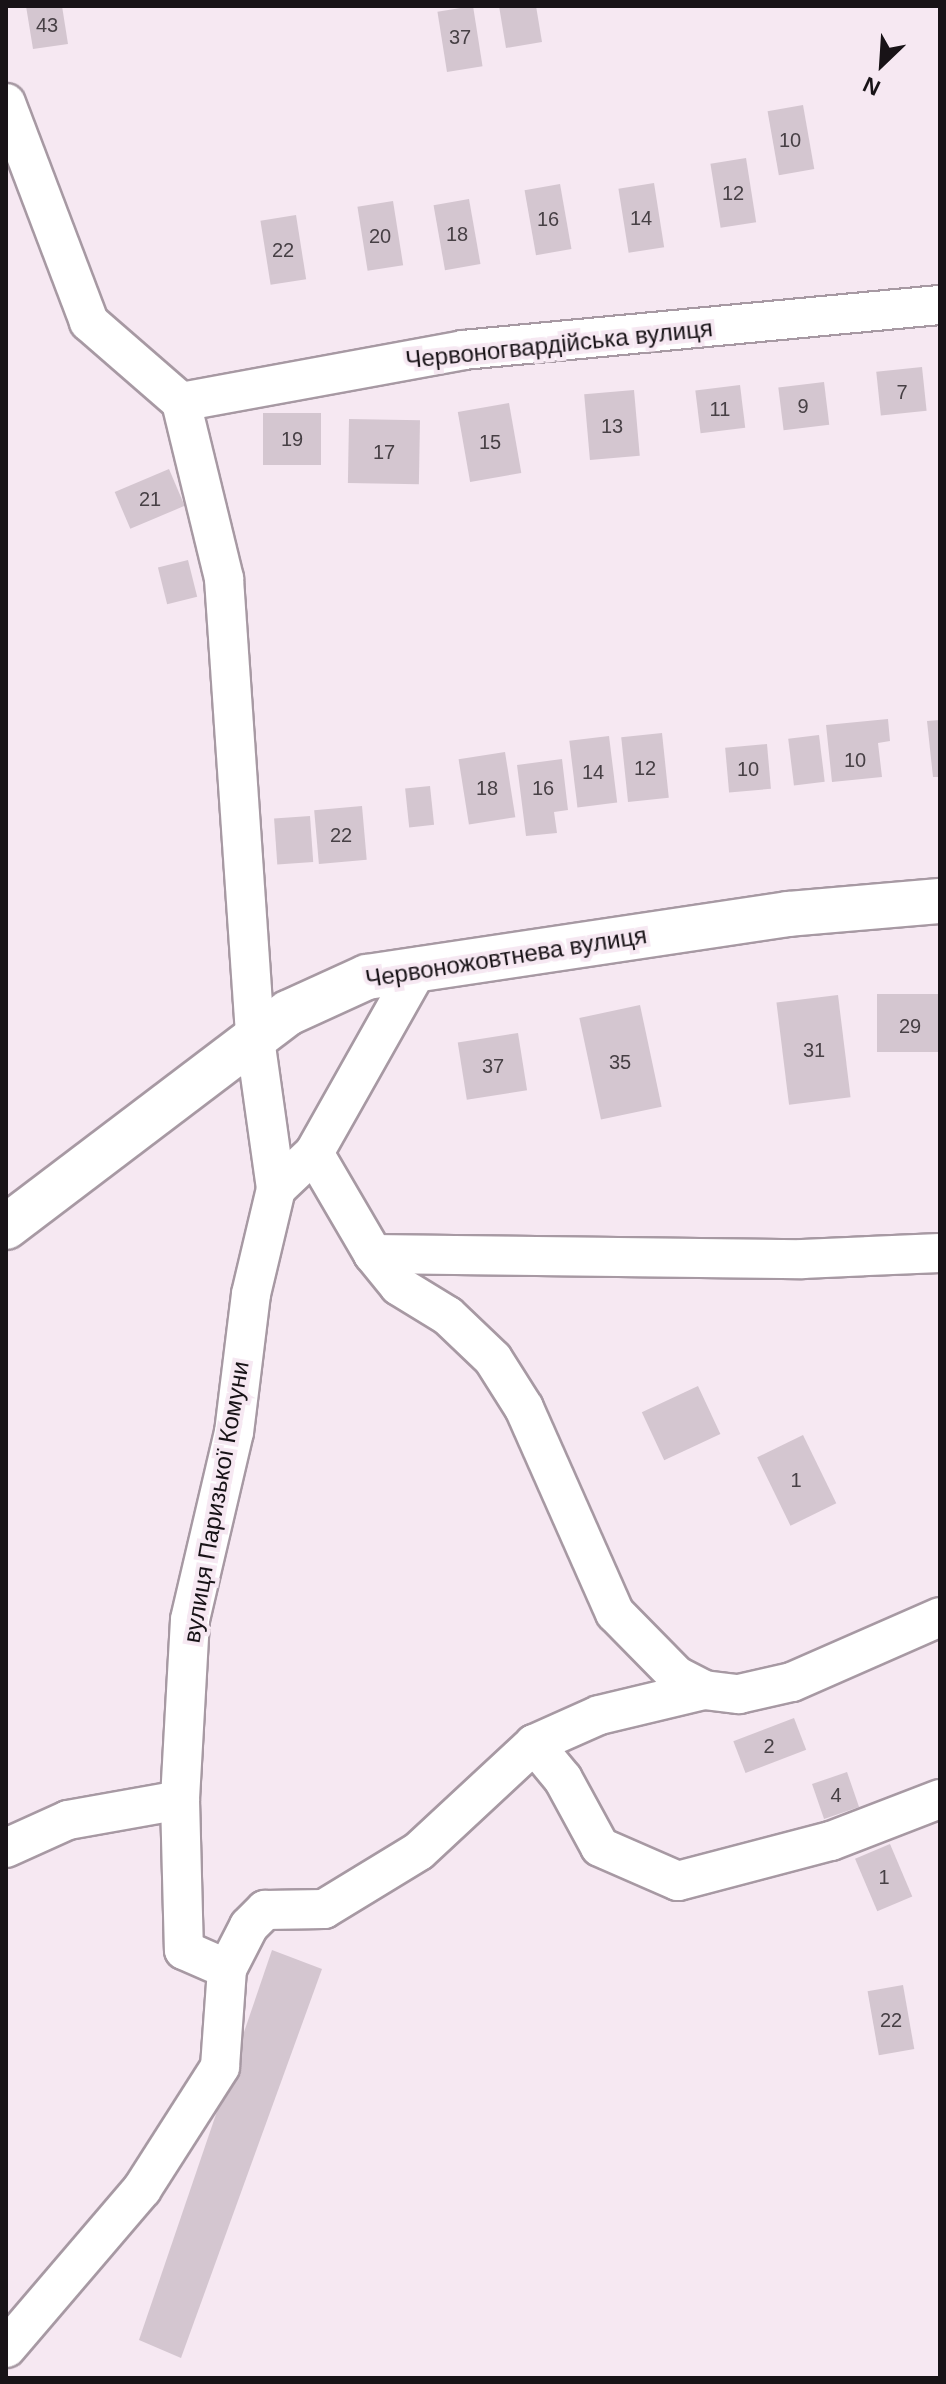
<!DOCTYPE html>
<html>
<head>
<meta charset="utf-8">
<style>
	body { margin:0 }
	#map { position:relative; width:946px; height:2384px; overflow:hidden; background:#f6e8f2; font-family:Helvetica,sans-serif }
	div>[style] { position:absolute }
	.building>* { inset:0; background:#d4c6d0; transform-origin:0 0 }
	.roads { filter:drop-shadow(2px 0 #a799a3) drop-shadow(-2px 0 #a799a3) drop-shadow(0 2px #a799a3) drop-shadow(0 -2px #a799a3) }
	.street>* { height:38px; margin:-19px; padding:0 19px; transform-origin:19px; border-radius:19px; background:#fff }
	.secondary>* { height:44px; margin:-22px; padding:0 22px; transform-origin:22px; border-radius:22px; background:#fff }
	span { translate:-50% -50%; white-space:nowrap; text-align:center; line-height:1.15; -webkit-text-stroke:8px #f6e8f2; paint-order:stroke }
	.number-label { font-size:20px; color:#474045 }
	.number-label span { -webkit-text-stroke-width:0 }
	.street-label { font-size:24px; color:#181317 }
	.frame { position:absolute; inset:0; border:8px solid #181317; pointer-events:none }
	.north { position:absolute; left:842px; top:24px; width:80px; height:80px; -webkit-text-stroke:6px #f6e8f2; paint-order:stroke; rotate:205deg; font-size:22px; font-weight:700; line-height:32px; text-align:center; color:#181317 }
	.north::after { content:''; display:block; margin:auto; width:28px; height:36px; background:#181317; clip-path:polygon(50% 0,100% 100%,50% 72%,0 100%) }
</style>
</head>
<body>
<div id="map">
	<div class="building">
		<div style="clip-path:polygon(26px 6px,62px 6px,68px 44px,33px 49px)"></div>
		<div style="left:473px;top:6px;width:61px;height:36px;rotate:81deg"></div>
		<div style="clip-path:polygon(499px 6px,536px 6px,542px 42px,506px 48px)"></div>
		<div style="left:803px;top:105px;width:65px;height:36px;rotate:80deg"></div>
		<div style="left:746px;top:158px;width:65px;height:36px;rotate:81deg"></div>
		<div style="left:654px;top:183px;width:65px;height:36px;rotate:81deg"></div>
		<div style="left:560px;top:184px;width:66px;height:36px;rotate:80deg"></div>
		<div style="left:469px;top:199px;width:66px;height:36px;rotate:80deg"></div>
		<div style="left:393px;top:201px;width:65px;height:36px;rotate:81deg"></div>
		<div style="left:296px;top:215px;width:65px;height:36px;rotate:81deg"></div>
		<div style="left:922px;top:367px;width:44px;height:46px;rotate:84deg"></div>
		<div style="left:824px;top:382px;width:43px;height:46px;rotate:83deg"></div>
		<div style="left:740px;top:385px;width:43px;height:45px;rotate:83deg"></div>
		<div style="left:634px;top:390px;width:66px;height:50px;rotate:85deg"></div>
		<div style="left:509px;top:403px;width:71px;height:52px;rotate:80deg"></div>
		<div style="left:263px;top:413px;width:58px;height:52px"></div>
		<div style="left:349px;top:419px;width:71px;height:64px;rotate:1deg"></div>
		<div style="left:169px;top:469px;width:40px;height:59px;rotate:67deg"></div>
		<div style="left:188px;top:560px;width:38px;height:31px;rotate:76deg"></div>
		<div style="clip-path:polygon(888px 719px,890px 741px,878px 743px,882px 777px,832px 782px,826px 725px)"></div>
		<div style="clip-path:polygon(940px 720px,940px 777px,933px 777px,927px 721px)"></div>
		<div style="left:662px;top:733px;width:65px;height:41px;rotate:84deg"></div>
		<div style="left:819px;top:735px;width:47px;height:31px;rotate:83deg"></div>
		<div style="left:609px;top:736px;width:67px;height:40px;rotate:83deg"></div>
		<div style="left:767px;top:744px;width:45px;height:42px;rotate:85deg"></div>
		<div style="left:505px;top:752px;width:66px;height:47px;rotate:81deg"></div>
		<div style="clip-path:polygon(562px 759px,568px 810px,554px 812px,557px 833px,526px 836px,517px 765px)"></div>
		<div style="left:430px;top:786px;width:39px;height:25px;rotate:84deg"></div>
		<div style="left:362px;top:806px;width:54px;height:48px;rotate:85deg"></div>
		<div style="left:310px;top:816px;width:46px;height:36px;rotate:86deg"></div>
		<div style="left:940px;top:994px;width:58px;height:63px;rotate:90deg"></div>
		<div style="left:838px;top:995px;width:103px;height:62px;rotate:83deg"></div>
		<div style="left:640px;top:1005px;width:104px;height:62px;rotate:78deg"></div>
		<div style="left:518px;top:1033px;width:58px;height:61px;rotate:81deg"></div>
		<div style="left:698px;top:1386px;width:53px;height:62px;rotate:65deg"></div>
		<div style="left:803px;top:1435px;width:76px;height:51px;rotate:64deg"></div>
		<div style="left:794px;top:1718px;width:34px;height:65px;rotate:69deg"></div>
		<div style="left:847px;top:1772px;width:37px;height:37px;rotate:71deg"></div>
		<div style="left:890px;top:1844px;width:57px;height:38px;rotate:67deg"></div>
		<div style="clip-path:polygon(272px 1950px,322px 1969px,181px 2358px,139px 2340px)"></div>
		<div style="left:903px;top:1985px;width:65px;height:36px;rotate:80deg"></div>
	</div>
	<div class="roads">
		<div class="street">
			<div style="left:6px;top:103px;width:234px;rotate:69.2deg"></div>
			<div style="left:89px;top:322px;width:122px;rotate:41deg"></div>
			<div style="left:181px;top:402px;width:182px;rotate:76.3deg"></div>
			<div style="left:224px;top:579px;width:461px;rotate:86.1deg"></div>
			<div style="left:255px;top:1039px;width:151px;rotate:82deg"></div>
			<div style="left:276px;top:1189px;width:108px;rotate:103.4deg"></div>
			<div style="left:251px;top:1294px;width:139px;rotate:97deg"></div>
			<div style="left:234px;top:1432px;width:193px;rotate:103.2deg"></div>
			<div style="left:190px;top:1620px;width:180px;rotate:93.2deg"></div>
			<div style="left:180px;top:1800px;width:150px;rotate:88.5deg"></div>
			<div style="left:184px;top:1950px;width:47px;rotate:23.8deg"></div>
			<div style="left:227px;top:1969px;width:98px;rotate:94.1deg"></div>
			<div style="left:220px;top:2067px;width:145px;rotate:122.6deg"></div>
			<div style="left:142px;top:2189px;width:209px;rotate:130.5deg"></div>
			<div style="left:181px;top:402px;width:287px;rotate:-10.4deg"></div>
			<div style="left:463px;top:350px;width:479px;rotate:-5.4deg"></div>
			<div style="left:314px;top:1153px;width:214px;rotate:-60.6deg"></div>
			<div style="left:276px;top:1189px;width:52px;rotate:-43.5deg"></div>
			<div style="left:314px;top:1153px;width:117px;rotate:59.7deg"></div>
			<div style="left:373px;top:1254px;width:41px;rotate:50.9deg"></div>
			<div style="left:399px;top:1286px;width:57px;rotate:31.5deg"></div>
			<div style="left:448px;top:1316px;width:62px;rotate:43.7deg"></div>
			<div style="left:493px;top:1359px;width:58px;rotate:57.7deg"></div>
			<div style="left:524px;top:1408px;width:224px;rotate:66.1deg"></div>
			<div style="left:615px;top:1613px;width:88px;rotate:45.5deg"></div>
			<div style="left:677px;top:1676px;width:30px;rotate:27deg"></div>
			<div style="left:704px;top:1690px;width:35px;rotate:7deg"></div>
			<div style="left:739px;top:1694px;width:54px;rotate:-12.8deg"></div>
			<div style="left:792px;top:1682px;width:162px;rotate:-23.7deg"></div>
			<div style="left:373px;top:1254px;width:429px;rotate:0.7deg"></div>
			<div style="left:802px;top:1259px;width:138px;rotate:-2.5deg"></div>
			<div style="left:534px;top:1744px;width:45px;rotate:50.4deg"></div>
			<div style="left:563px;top:1779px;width:77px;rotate:61.4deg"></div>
			<div style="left:600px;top:1847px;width:85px;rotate:23.6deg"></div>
			<div style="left:678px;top:1881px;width:158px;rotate:-14.7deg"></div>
			<div style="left:831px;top:1841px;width:117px;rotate:-21.1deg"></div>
			<div style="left:6px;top:1848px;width:68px;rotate:-24.3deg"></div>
			<div style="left:68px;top:1820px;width:114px;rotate:-10.1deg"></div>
			<div style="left:227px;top:1969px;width:48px;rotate:-62.9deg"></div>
			<div style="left:249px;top:1926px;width:23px;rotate:-45deg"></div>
			<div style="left:265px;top:1910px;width:59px;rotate:-1deg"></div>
			<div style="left:324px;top:1909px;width:111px;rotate:-31.4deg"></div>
			<div style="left:419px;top:1851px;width:157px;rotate:-42.9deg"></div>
			<div style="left:534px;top:1744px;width:71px;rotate:-24deg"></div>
			<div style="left:599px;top:1715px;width:108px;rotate:-13.4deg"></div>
		</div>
		<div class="secondary">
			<div style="left:6px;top:1227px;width:354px;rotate:-37.2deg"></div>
			<div style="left:288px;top:1013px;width:87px;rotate:-24.5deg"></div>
			<div style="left:367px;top:977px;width:426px;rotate:-8.5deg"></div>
			<div style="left:788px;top:914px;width:153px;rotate:-4.9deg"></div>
		</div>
	</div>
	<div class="number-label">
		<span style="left:47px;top:25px">43</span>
		<span style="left:460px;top:37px">37</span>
		<span style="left:790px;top:140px">10</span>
		<span style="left:733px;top:193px">12</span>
		<span style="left:641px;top:218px">14</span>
		<span style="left:548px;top:219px">16</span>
		<span style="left:457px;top:234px">18</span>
		<span style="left:380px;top:236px">20</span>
		<span style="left:283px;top:250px">22</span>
		<span style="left:902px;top:392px">7</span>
		<span style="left:803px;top:406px">9</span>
		<span style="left:720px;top:409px">11</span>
		<span style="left:612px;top:426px">13</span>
		<span style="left:292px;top:439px">19</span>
		<span style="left:490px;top:442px">15</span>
		<span style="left:384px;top:452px">17</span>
		<span style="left:150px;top:499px">21</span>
		<span style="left:855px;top:760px">10</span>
		<span style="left:645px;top:768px">12</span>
		<span style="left:748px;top:769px">10</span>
		<span style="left:593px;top:772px">14</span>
		<span style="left:487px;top:788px">18</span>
		<span style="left:543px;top:788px">16</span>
		<span style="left:341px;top:835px">22</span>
		<span style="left:910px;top:1026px">29</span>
		<span style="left:814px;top:1050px">31</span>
		<span style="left:620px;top:1062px">35</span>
		<span style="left:493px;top:1066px">37</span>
		<span style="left:796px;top:1480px">1</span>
		<span style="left:769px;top:1746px">2</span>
		<span style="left:836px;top:1795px">4</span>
		<span style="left:884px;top:1877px">1</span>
		<span style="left:891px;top:2020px">22</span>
	</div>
	<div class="street-label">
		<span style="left:559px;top:344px;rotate:-6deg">Червоногвардійська вулиця</span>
		<span style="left:506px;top:957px;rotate:-9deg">Червоножовтнева вулиця</span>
		<span style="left:216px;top:1502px;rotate:-80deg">вулиця Паризької Комуни</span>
	</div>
	<div class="frame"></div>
	<div class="north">N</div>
</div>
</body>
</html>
